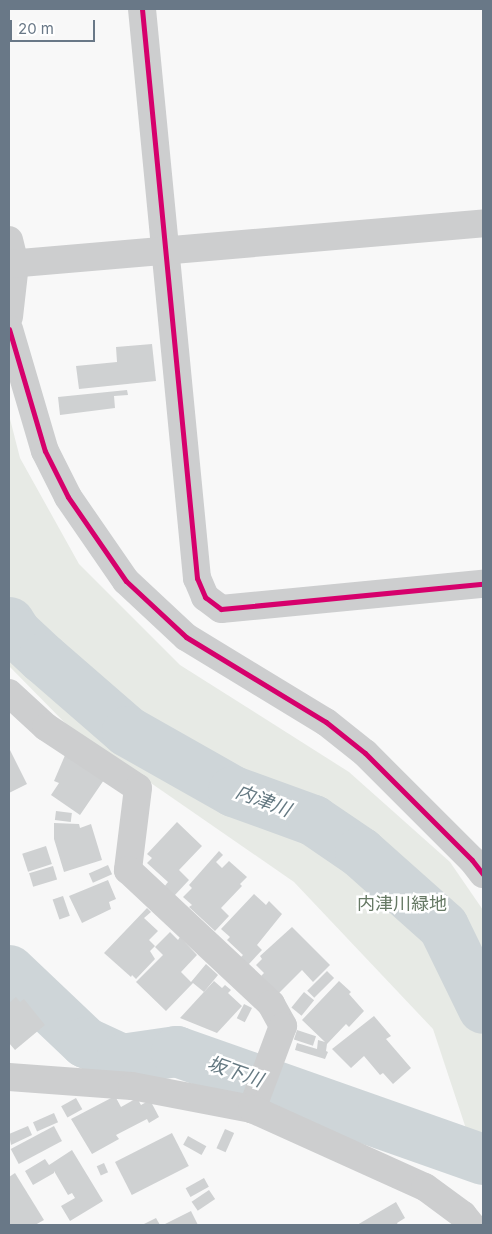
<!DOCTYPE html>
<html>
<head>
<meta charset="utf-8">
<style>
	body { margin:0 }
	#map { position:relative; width:492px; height:1234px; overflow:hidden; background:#f8f8f8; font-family:Inter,"Noto Sans JP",sans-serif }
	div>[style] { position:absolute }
	.green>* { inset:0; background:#e7eae5 }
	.stream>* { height:9px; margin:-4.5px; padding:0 4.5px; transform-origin:4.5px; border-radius:4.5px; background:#ced5d8 }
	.river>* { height:51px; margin:-25.5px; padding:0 25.5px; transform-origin:25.5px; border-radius:25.5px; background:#ced5d8 }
	.building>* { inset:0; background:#cfd1d2; transform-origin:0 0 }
	.minor>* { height:28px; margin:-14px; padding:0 14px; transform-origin:14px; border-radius:14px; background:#cdcecf }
	.cycleway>* { height:5px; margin:-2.5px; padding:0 2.5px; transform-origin:2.5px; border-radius:2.5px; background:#d6006c }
	span { translate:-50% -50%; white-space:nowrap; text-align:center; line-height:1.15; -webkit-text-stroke:5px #fff; paint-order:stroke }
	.park-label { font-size:18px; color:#667964 }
	.water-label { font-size:19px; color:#657982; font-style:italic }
	.frame { position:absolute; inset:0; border:10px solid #697887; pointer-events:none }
	.scale { position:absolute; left:10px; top:20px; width:85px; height:22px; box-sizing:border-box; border:2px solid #697887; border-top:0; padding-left:6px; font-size:15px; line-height:18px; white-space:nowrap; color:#697887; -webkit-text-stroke:4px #fff; paint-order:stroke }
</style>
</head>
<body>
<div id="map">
	<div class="green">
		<div style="clip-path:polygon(9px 415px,20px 458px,79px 564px,180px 665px,349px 772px,450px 862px,483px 910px,483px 1180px,433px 1029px,294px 882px,67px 725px,9px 666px)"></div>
	</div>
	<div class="stream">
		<div style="left:71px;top:1050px;width:16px;rotate:-30deg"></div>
	</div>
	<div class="river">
		<div style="left:9px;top:622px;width:13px;rotate:58deg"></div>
		<div style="left:16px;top:633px;width:37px;rotate:43deg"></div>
		<div style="left:43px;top:658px;width:111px;rotate:41deg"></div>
		<div style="left:127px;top:731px;width:122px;rotate:29.5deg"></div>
		<div style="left:233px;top:791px;width:85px;rotate:19.9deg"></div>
		<div style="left:313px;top:820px;width:57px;rotate:34.2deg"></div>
		<div style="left:360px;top:852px;width:111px;rotate:41.7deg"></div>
		<div style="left:443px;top:926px;width:91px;rotate:64deg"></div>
		<div style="left:9px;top:970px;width:105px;rotate:43.5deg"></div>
		<div style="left:85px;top:1042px;width:40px;rotate:25deg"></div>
		<div style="left:121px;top:1059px;width:56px;rotate:-8.3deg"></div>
		<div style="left:176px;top:1051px;width:325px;rotate:19.4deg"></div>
	</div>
	<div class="building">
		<div style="clip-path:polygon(152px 344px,156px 381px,79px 389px,76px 366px,117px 362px,116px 347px)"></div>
		<div style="clip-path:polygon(127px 390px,128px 395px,114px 396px,115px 408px,60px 415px,58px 397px)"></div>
		<div style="clip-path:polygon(9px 748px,27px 784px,9px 793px)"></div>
		<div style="clip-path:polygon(66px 753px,106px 777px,80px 815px,51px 795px,59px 783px,54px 781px)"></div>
		<div style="left:56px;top:811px;width:16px;height:9px;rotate:7deg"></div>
		<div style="clip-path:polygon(177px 822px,202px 846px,179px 870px,189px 880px,174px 896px,164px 887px,168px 882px,147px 863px,152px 858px,147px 854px)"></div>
		<div style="clip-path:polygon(54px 823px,79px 824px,80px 828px,91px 824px,102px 860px,64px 872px,54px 839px)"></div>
		<div style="left:46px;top:846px;width:19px;height:25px;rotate:72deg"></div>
		<div style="clip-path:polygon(219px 851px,223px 855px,216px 862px,222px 868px,229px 861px,247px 877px,240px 884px,242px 886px,221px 908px,229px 916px,215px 931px,189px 907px,192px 905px,183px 897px,192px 888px,189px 885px)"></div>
		<div style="left:108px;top:865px;width:10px;height:21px;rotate:66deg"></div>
		<div style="left:53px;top:866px;width:14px;height:25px;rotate:73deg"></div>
		<div style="clip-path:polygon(108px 880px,116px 899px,109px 902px,111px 909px,82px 923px,69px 896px)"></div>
		<div style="clip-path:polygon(254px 894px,266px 905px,269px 901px,282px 914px,257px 945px,262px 950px,248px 965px,240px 958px,243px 955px,227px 940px,230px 937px,221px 929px)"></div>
		<div style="left:63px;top:896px;width:21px;height:11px;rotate:71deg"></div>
		<div style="clip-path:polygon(147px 908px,151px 912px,144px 918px,158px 931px,149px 940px,155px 946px,150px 951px,155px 959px,136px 979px,132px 975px,131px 977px,104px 953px)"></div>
		<div style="clip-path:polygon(292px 927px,330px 965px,313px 982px,302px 970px,278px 994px,261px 976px,264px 973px,256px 965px,262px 959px,260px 956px)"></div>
		<div style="clip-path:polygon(170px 932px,178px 940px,180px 937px,197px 955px,181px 972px,191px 982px,206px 964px,218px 975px,204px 992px,193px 983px,166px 1011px,136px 982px,163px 955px,155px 947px)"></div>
		<div style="left:327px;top:971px;width:10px;height:28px;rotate:45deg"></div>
		<div style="clip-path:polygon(214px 981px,222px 988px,225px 985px,231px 990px,228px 993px,242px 1006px,217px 1033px,180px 1018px)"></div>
		<div style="clip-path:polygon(339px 981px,351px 992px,349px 994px,364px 1011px,349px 1027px,346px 1024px,327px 1044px,326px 1051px,328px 1052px,325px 1059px,295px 1050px,297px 1043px,317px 1049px,318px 1040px,325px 1042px,302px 1020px)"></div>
		<div style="left:304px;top:992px;width:13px;height:20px;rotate:39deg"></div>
		<div style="clip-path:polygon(16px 997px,20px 1002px,24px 999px,45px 1025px,15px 1050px,9px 1043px,9px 1003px)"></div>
		<div style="left:244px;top:1004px;width:9px;height:16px;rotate:27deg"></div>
		<div style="clip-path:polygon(374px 1016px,391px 1036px,386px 1039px,411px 1068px,393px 1084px,383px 1073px,380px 1075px,364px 1056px,351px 1068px,332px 1049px)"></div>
		<div style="left:297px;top:1030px;width:20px;height:10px;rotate:18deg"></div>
		<div style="clip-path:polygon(115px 1096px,121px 1107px,137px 1098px,141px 1105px,150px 1100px,159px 1117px,149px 1123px,147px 1119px,116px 1135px,119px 1139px,92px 1154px,71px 1119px)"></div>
		<div style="left:76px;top:1098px;width:13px;height:17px;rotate:61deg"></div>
		<div style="left:54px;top:1113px;width:10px;height:23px;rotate:66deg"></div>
		<div style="clip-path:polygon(28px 1126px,32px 1135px,11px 1145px,9px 1134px)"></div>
		<div style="left:54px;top:1126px;width:17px;height:49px;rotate:62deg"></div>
		<div style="left:225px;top:1129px;width:10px;height:21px;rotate:24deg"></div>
		<div style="left:172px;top:1133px;width:37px;height:64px;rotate:63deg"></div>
		<div style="left:188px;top:1136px;width:21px;height:10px;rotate:29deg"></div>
		<div style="clip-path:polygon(72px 1150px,103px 1201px,70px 1221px,61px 1206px,75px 1198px,72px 1193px,68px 1195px,54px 1171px,54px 1173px,33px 1185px,25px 1171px,45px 1159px,49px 1165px)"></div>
		<div style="left:104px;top:1163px;width:10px;height:8px;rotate:66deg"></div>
		<div style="clip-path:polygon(15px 1173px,44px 1220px,35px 1225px,9px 1225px,9px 1177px)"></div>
		<div style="left:204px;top:1178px;width:10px;height:21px;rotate:61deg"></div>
		<div style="left:209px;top:1190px;width:11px;height:21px;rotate:56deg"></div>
		<div style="clip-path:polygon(396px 1202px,405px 1218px,397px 1223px,398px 1225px,357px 1225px)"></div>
		<div style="clip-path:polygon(191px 1211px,198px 1225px,163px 1225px)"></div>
		<div style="clip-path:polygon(156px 1218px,160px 1225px,142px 1225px)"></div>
	</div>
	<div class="minor">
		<div style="left:142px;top:9px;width:572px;rotate:84.48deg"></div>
		<div style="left:197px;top:578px;width:21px;rotate:67deg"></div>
		<div style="left:205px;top:597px;width:20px;rotate:37deg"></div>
		<div style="left:221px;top:609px;width:263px;rotate:-5.5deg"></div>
		<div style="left:9px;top:240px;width:25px;rotate:76deg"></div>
		<div style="left:15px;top:264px;width:53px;rotate:96.5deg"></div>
		<div style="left:9px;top:264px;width:476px;rotate:-4.9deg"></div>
		<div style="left:9px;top:329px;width:127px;rotate:73.6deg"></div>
		<div style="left:45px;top:451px;width:51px;rotate:63.4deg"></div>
		<div style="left:68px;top:497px;width:102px;rotate:55.4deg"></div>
		<div style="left:126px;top:581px;width:82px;rotate:43deg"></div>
		<div style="left:186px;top:637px;width:164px;rotate:31.3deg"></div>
		<div style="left:326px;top:722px;width:50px;rotate:38.5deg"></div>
		<div style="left:365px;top:753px;width:151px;rotate:45deg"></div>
		<div style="left:472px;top:860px;width:18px;rotate:52deg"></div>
		<div style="left:9px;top:693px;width:50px;rotate:42.6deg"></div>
		<div style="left:46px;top:727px;width:110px;rotate:33.5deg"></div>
		<div style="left:138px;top:788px;width:83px;rotate:97deg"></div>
		<div style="left:128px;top:870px;width:196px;rotate:43.1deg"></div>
		<div style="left:271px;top:1004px;width:25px;rotate:61deg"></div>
		<div style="left:283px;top:1026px;width:89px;rotate:110.5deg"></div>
		<div style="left:9px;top:1077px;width:123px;rotate:4.2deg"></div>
		<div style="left:132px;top:1086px;width:122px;rotate:10.9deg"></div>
		<div style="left:252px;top:1109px;width:190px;rotate:24.3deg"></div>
		<div style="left:425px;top:1187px;width:47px;rotate:36.4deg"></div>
		<div style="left:463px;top:1215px;width:13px;rotate:51deg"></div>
	</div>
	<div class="cycleway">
		<div style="left:142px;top:9px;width:572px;rotate:84.48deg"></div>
		<div style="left:197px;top:578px;width:21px;rotate:67deg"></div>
		<div style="left:205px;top:597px;width:20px;rotate:37deg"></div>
		<div style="left:221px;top:609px;width:263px;rotate:-5.5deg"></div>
		<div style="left:9px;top:329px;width:127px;rotate:73.6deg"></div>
		<div style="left:45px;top:451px;width:51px;rotate:63.4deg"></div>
		<div style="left:68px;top:497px;width:102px;rotate:55.4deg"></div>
		<div style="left:126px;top:581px;width:82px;rotate:43deg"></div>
		<div style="left:186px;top:637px;width:164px;rotate:31.3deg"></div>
		<div style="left:326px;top:722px;width:50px;rotate:38.5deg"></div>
		<div style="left:365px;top:753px;width:151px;rotate:45deg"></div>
		<div style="left:472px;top:860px;width:18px;rotate:52deg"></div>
	</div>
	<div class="park-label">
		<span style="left:402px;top:904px">内津川緑地</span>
	</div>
	<div class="water-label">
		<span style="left:263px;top:801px;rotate:21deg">内津川</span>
		<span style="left:235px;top:1072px;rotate:19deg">坂下川</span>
	</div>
	<div class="frame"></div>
	<div class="scale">20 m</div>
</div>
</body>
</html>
